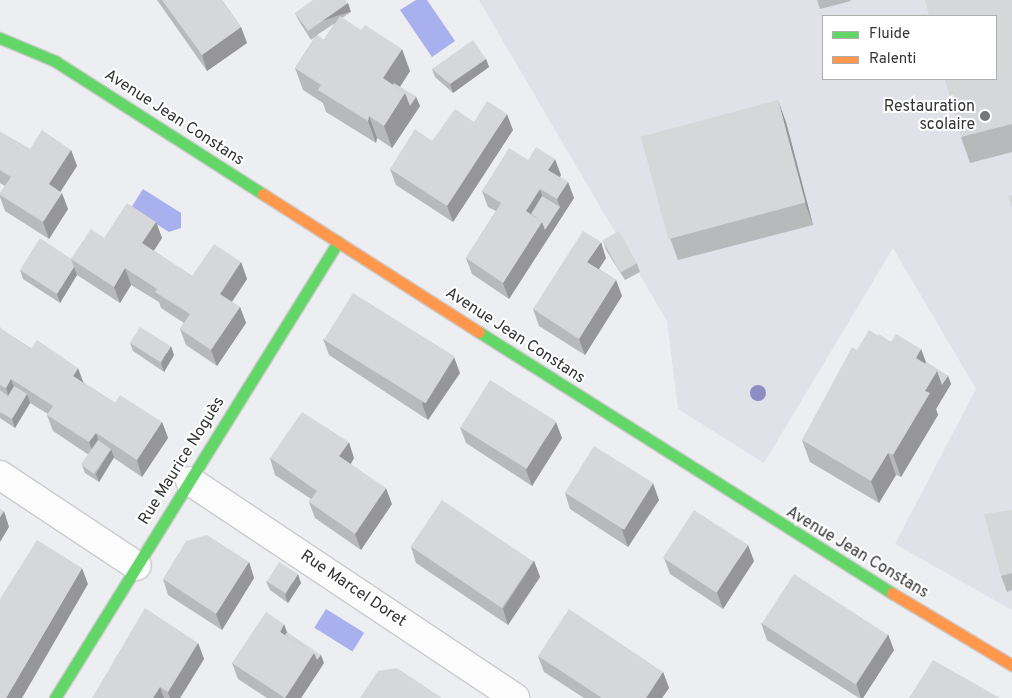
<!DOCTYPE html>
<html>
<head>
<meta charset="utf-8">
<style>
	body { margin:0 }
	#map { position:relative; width:1012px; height:698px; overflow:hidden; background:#edeef1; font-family:Overpass,sans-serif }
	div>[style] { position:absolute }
	.built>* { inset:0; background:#e0e1e9 }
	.water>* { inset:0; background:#a9b0ee; transform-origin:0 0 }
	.roads { filter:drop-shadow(1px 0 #ccccce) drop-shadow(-1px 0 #ccccce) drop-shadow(0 1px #ccccce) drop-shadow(0 -1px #ccccce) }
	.street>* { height:28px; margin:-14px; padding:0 14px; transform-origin:14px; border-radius:14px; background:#fcfcfd }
	.fast>* { height:11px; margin:-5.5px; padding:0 5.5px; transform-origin:5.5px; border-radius:5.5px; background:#63d668 }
	.slow>* { height:11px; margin:-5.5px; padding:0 5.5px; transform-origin:5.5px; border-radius:5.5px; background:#ff974d }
	.trees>* { width:16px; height:16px; margin:-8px; border-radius:50%; background:#8d8cc4 }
	.wall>* { inset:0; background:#b8b9bb }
	.shaded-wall>* { inset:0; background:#969698; transform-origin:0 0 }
	.building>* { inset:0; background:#d6d7d9; transform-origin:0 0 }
	.dots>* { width:14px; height:14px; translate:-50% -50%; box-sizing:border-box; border:2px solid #fff; border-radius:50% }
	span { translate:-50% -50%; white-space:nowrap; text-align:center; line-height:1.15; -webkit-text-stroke:4px #fff; paint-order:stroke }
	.poi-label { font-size:16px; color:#353537 }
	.right { translate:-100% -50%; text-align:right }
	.street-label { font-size:16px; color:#353537 }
	.legend { position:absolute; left:822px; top:15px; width:175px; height:65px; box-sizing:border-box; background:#fff; border:1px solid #aeaeaf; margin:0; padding:6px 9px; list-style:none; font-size:15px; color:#353537 }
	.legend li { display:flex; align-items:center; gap:10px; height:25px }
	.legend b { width:25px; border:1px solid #aeaeaf }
</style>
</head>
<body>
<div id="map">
	<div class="built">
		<div style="clip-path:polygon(evenodd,479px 0,1012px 0,1012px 610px,895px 544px,976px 389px,893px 248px,764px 463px,678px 409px,667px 321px,479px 0,823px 16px,996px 16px,996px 79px,823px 79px,823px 16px)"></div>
	</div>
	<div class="water">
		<div style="clip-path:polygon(416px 0,427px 0,455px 41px,432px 57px,400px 10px)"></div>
		<div style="clip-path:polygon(143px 189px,181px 213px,181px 228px,169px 232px,131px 208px)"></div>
		<div style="left:326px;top:609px;width:45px;height:22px;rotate:32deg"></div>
	</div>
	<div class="roads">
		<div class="street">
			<div style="left:0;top:475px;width:164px;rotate:33.6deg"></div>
			<div style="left:190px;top:481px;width:391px;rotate:33.7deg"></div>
		</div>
		<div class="fast">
			<div style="left:0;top:38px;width:60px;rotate:22.7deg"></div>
			<div style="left:55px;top:61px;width:247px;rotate:32.6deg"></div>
			<div style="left:479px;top:332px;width:489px;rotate:32.3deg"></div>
			<div style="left:55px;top:698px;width:537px;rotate:-58.18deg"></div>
		</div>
		<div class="slow">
			<div style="left:263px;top:194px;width:256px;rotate:32.6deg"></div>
			<div style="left:892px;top:593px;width:140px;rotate:31deg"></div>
		</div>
	</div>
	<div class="trees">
		<div style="left:758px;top:393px"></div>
	</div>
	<div class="wall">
		<div style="clip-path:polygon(157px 0,222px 0,241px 27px,247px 43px,207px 71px)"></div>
		<div style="clip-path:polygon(817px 0,850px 0,851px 1px,820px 9px)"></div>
		<div style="clip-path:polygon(1012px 0,1012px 152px,970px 163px,961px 137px)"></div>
		<div style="clip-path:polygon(evenodd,348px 3px,351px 12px,342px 18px,410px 71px,400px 87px,416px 97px,420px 106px,392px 148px,377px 138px,376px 143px,326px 112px,323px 103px,303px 90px,295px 68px,316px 36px,311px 40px,299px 21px,295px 13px,348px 3px,335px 23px,324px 40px,317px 35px,335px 23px)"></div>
		<div style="clip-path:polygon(486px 59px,489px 67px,453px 93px,435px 77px,432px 69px)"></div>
		<div style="clip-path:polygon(474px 122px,513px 130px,453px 222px,396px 185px,390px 169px,432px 141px)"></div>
		<div style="clip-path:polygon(786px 122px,813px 225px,678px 260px,670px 238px)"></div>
		<div style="clip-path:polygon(0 132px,30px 149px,71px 150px,77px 166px,60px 192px,68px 209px,49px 239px,5px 211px,0 197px,0 193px,5px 186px,0 183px)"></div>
		<div style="clip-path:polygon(528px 160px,561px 175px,560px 177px,568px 182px,574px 198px,509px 299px,472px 274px,466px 258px,496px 211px,488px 207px,482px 191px)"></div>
		<div style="clip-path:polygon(156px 222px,162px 238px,154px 251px,192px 276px,241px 262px,247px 279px,231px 302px,240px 307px,246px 323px,217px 366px,186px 345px,180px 329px,184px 323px,161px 308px,159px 302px,131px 285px,120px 303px,77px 275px,60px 303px,23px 279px,20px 270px,71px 259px,104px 238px)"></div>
		<div style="clip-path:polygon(603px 241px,637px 263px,640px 272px,625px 280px,606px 250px)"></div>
		<div style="clip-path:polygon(606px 258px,599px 269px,616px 280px,622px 296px,585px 355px,539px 326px,533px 309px)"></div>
		<div style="clip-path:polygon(0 327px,1px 329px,115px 403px,162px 422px,168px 438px,142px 477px,114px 458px,99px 482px,85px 473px,82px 465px,89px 455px,53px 431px,47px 415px,48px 414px,30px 403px,15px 428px,0 418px)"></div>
		<div style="clip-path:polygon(878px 336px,891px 342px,921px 349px,926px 362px,948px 376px,951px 384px,936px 409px,938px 415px,901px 477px,896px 475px,879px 503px,810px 462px,802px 440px,857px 350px)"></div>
		<div style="clip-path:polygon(323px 339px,460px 373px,428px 420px,329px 355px)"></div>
		<div style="clip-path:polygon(130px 343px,174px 355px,164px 372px,133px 351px)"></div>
		<div style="clip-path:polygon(460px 427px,562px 438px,532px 486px,466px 443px)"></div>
		<div style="clip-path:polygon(270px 458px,354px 458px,351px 464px,392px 504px,361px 550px,315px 518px,309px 502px,311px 499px,275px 475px)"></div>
		<div style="clip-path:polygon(565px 493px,659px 500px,628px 547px,570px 509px)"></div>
		<div style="clip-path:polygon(1012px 510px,1012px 590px,1007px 592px,1001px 576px)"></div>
		<div style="clip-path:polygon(411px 547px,534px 561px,540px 577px,508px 625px,416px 563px)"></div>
		<div style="clip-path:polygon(664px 558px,754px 561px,723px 609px,670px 574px)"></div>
		<div style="clip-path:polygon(249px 562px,254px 578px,222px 630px,168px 595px,163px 579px)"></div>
		<div style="clip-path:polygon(266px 581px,301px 583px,288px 603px,270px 590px)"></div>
		<div style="clip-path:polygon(761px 623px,894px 650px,863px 698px,859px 698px,767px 640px)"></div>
		<div style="clip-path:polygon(287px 632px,324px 663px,301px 698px,267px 698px,238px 679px,232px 663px)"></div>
		<div style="clip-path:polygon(198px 643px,204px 659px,180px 698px,92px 698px)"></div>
		<div style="clip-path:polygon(538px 656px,663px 672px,669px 688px,662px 698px,584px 698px,544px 672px)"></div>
	</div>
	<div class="shaded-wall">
		<div style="left:348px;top:3px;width:9px;height:49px;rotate:72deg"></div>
		<div style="clip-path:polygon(241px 27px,247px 43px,207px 71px,202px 55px)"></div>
		<div style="clip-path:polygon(402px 49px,410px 71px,394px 96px,383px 78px)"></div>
		<div style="clip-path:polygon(486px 59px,489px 67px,453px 93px,450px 84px)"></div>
		<div style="clip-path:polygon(405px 93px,416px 97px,420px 106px,392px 148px,384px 126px)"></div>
		<div style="clip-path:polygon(778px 100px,786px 122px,813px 225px,805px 203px)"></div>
		<div style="clip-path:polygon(507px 114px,513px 130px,453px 222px,447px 206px)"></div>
		<div style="clip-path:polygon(369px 116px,377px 138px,376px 143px,368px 121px)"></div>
		<div style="clip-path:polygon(71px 150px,77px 166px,55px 200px,49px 184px)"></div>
		<div style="clip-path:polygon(555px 159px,561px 175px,554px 186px,548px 170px)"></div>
		<div style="clip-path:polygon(568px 182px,574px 198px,509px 299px,503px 283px,542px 222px,560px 207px,557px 199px)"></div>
		<div style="clip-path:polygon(540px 189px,545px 205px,534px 223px,526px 211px)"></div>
		<div style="clip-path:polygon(62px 193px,68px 209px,49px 239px,43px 222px)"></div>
		<div style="clip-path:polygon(156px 222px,162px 238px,148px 259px,142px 243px)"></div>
		<div style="clip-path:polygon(601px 242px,606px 258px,593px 278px,587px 262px)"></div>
		<div style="clip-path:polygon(241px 262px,247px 279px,226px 311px,220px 294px)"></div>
		<div style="clip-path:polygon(74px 267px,77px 275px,60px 303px,57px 294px)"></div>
		<div style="clip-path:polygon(125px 268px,131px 285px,120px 303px,114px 287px)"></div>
		<div style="clip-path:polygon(616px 280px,622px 296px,585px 355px,579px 339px)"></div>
		<div style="clip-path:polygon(240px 307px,246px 323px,217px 366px,211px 350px)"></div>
		<div style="clip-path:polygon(171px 346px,174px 355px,164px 372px,161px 363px)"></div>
		<div style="clip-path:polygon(921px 349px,929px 371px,916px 358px)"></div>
		<div style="clip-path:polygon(454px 357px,460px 373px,428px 420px,422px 404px)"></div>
		<div style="clip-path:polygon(78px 368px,84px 384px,73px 376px)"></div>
		<div style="clip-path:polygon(937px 371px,948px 376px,951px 384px,936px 409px,938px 415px,901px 477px,893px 455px,925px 391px)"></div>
		<div style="clip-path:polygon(11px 379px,17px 395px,11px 404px,6px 388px)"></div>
		<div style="clip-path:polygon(27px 394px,30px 403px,15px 428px,12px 419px)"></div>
		<div style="clip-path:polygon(162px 422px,168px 438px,142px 477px,137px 460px)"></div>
		<div style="clip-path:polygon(556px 422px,562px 438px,532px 486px,526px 470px)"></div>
		<div style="clip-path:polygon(96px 433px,101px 449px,95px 458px,89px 442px)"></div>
		<div style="clip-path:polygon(349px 442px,354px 458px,345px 473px,339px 456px)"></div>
		<div style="clip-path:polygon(111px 449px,114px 457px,99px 482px,96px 474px)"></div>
		<div style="clip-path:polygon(888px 453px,896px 475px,879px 503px,871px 481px)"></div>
		<div style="clip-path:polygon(653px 483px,659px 500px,628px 547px,622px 530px)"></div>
		<div style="clip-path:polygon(386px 488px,392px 504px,361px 550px,355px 534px)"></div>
		<div style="clip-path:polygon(4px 511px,9px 527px,0 542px,0 517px)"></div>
		<div style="clip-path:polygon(748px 545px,754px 561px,723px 609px,717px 592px)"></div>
		<div style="clip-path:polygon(534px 561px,540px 577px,508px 625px,503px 609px)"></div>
		<div style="clip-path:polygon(249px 562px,254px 578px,222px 630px,216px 614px)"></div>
		<div style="clip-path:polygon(82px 568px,88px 584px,22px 698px,6px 698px)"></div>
		<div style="clip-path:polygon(298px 574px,301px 583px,288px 603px,285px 595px)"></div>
		<div style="clip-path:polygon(284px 624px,290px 640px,280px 632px)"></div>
		<div style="clip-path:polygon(888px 634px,894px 650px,863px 698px,861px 698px,856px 683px)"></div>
		<div style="clip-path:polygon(198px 643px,204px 659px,180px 698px,170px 698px,168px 692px)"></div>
		<div style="clip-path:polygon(314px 653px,321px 655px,324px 663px,301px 698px,285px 698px)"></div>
		<div style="clip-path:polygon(663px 672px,669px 688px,662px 698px,646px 698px)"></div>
		<div style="clip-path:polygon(160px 687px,164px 698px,153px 698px)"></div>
	</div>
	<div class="building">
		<div style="clip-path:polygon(162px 0,222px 0,241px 27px,202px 55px)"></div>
		<div style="clip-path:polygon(313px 0,345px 0,348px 3px,308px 31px,295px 13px)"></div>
		<div style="clip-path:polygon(925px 0,1012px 0,1012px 124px,961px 137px,945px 79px,996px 79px,996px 16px,929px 16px)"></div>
		<div style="clip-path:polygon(340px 16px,361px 30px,365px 25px,402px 49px,383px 78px,405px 93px,384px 126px,369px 116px,368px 121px,318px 90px,321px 85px,295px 68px,317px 35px,324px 40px)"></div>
		<div style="clip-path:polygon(473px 40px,486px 59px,450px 84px,432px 69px)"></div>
		<div style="clip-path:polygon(394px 83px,416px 97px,410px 106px,405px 93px,393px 85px)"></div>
		<div style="left:778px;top:100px;width:106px;height:142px;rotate:75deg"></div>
		<div style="clip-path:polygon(487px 101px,507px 114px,447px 206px,390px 169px,415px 129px,432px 141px,455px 109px,474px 122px)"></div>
		<div style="clip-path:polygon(42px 130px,71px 150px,49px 184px,62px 193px,43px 222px,0 195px,0 193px,11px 177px,0 170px,0 132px,30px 149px)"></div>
		<div style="clip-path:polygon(536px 147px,555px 159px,548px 170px,568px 182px,557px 199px,540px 189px,526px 211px,542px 222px,503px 283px,466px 258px,501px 203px,482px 191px,509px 148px,528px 160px)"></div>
		<div style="clip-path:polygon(1012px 195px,1012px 209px,1008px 196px)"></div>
		<div style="clip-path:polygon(542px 196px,560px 207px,545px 230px,542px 222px,531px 214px)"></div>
		<div style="clip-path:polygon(127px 203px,156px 222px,142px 243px,192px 276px,214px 244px,241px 262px,220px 294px,240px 307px,211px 350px,180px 329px,190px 314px,155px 292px,157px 289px,125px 268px,114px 287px,71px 259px,91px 229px,104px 238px)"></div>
		<div style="clip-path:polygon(583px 231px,601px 242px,587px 262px,616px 280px,579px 339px,533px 309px)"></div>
		<div style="left:619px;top:231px;width:37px;height:19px;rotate:61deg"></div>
		<div style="clip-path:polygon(40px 238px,71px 259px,74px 267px,57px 294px,20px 270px)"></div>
		<div style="left:353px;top:293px;width:120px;height:55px;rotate:32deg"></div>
		<div style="left:140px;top:327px;width:36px;height:19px;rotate:32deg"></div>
		<div style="clip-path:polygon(0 328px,31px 349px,37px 340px,78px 368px,73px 376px,115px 403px,120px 395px,162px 422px,137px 460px,96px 433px,89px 442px,47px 415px,53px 406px,11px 379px,6px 388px,0 385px)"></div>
		<div style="clip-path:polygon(869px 330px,890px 343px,896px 334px,921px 349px,916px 358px,937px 371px,925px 391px,930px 393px,893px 455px,888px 453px,871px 481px,802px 440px,852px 347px,857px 350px)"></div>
		<div style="clip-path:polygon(879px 334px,891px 342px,890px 343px,878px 336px)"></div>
		<div style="clip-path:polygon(926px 362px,948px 376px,942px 385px,937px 371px,925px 364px)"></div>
		<div style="left:490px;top:380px;width:78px;height:56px;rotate:32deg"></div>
		<div style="clip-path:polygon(14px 386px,27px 394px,12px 419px,0 412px,0 390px,8px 396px)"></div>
		<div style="clip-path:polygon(302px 412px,349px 442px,339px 456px,386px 488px,355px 534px,309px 502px,317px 491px,270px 458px)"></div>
		<div style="left:98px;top:440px;width:16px;height:30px;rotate:35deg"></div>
		<div style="left:594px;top:446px;width:70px;height:55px;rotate:32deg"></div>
		<div style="left:442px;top:500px;width:110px;height:56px;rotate:34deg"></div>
		<div style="clip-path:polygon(0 509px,4px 511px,0 517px)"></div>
		<div style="left:694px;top:510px;width:64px;height:57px;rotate:33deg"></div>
		<div style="clip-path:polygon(1012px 510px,1012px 573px,1001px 576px,984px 514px)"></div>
		<div style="clip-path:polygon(207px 535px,249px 562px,216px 614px,163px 579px,186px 541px)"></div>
		<div style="clip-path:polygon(37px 540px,82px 568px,6px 698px,0 698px,0 599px)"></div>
		<div style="left:279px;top:562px;width:22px;height:23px;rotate:32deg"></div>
		<div style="left:794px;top:574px;width:112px;height:59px;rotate:33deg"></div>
		<div style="clip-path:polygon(145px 608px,198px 643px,168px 692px,160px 687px,153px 698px,92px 698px)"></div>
		<div style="clip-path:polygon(569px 609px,663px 672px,646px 698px,602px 698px,538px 656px)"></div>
		<div style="clip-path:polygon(266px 612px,284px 624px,280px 632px,314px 653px,285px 698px,232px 663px)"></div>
		<div style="clip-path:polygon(287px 632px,321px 655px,317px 660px,314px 653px,285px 635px)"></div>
		<div style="clip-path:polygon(933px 660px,1000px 698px,909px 698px)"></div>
		<div style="clip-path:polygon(397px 668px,442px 698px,360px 698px,378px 671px)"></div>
	</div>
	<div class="dots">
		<div style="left:985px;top:116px;background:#757678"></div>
	</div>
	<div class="poi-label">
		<span class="right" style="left:975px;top:116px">Restauration<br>scolaire</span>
	</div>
	<div class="street-label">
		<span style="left:174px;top:118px;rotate:33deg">Avenue Jean Constans</span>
		<span style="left:515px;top:336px;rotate:33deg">Avenue Jean Constans</span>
		<span style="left:182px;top:461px;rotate:-58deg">Rue Maurice Noguès</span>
		<span style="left:857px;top:553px;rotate:31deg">Avenue Jean Constans</span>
		<span style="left:353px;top:589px;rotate:34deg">Rue Marcel Doret</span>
	</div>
	<ul class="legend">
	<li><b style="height:6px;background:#63d668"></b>Fluide</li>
	<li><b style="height:6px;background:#ff974d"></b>Ralenti</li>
	</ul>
</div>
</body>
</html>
